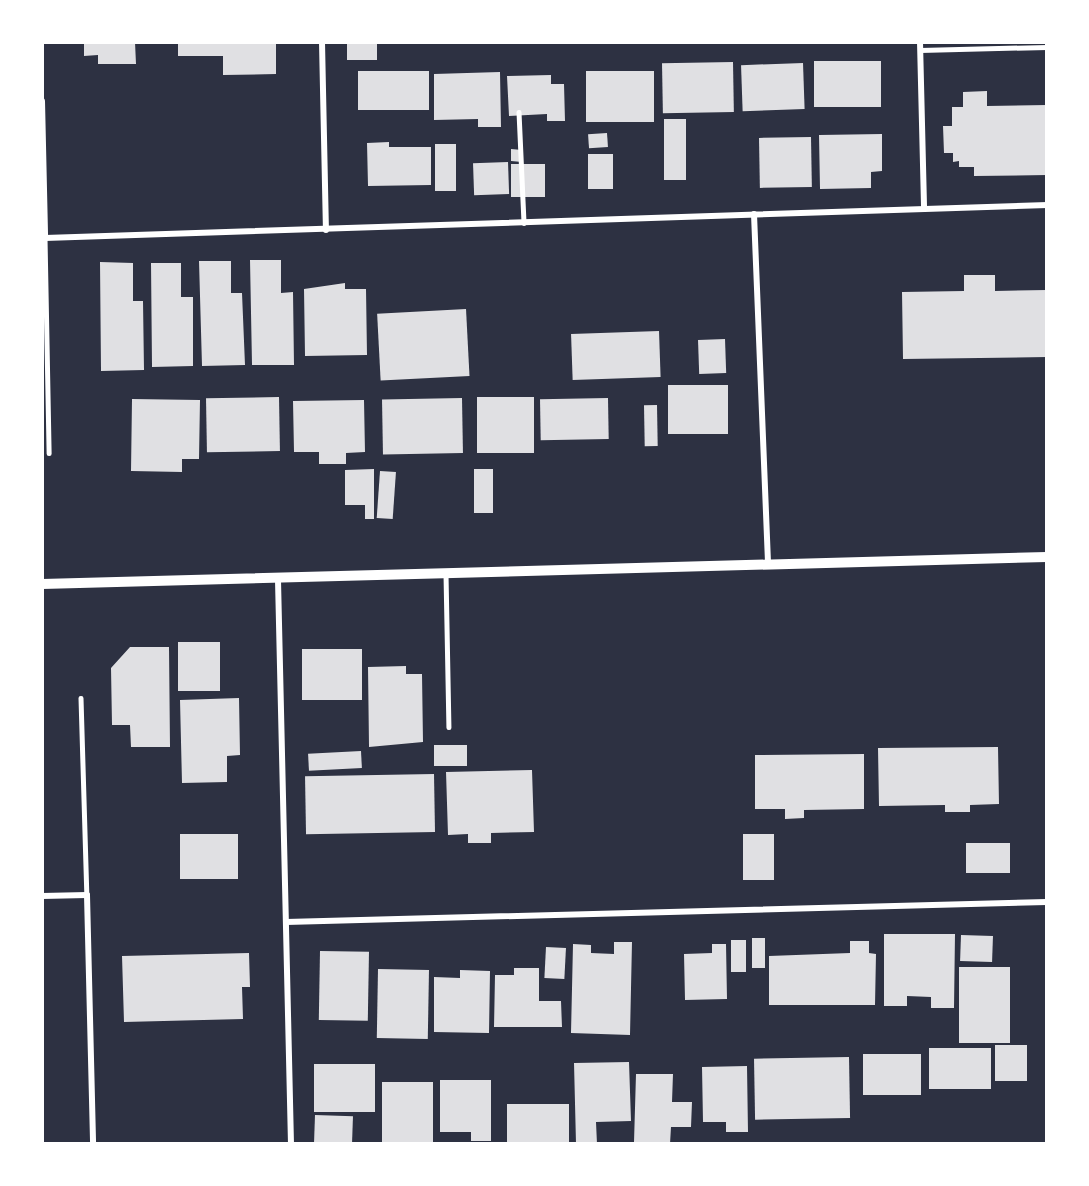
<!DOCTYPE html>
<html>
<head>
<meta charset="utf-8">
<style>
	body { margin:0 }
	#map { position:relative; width:1089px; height:1186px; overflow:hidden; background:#2d3142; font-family:"Source Serif 4",serif }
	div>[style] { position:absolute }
	.building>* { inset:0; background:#e0e0e3; transform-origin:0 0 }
	.service>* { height:4.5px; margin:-2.25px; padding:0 2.25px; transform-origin:2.25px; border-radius:2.25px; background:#fff }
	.minor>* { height:6px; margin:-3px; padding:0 3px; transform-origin:3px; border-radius:3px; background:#fff }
	.tertiary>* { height:10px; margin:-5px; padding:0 5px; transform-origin:5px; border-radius:5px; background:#fff }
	span { translate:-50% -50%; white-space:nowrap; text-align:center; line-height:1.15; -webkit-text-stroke:4.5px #fff; paint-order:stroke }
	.frame { position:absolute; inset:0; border:44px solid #fff; pointer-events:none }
</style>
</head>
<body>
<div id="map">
	<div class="building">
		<div style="clip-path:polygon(84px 42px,135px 42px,136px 64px,98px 64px,98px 55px,84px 56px)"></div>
		<div style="clip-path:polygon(178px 42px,276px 42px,276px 74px,223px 75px,223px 56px,178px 56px)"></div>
		<div style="left:347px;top:42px;width:30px;height:18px"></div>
		<div style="left:881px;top:61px;width:46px;height:67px;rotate:90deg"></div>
		<div style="left:733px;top:62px;width:50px;height:71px;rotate:89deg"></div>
		<div style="left:803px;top:63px;width:46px;height:62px;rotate:88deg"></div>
		<div style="left:429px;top:71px;width:39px;height:71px;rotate:90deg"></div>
		<div style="left:586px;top:71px;width:68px;height:51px"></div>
		<div style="clip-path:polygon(500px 72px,501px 127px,478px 127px,478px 119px,434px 120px,434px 74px)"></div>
		<div style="clip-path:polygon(551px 75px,551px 84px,564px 84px,565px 121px,547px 121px,547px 114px,509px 116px,507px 76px)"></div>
		<div style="clip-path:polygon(987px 91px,987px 106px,1047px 105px,1047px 175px,974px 176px,974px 167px,959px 167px,959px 161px,953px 162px,953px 153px,944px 153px,943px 126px,952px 126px,952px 107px,963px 107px,963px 92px)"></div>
		<div style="left:686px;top:119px;width:61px;height:22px;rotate:90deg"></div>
		<div style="left:607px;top:133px;width:14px;height:19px;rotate:86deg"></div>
		<div style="clip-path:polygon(882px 134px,882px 171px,871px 172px,871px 188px,820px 189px,819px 135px)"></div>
		<div style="left:811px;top:137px;width:50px;height:52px;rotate:89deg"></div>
		<div style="clip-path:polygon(389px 142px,389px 147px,431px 147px,431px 185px,368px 186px,367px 143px)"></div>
		<div style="left:435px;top:144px;width:21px;height:47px"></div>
		<div style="clip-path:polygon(511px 149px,522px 150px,522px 162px,511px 161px)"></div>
		<div style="left:588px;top:154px;width:25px;height:35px"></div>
		<div style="left:508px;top:162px;width:32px;height:35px;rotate:88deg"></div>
		<div style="left:511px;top:164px;width:34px;height:33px"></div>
		<div style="clip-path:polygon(250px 260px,281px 260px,281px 293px,293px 292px,294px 365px,252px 365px)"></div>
		<div style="clip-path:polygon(199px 261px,231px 261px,231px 293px,242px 293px,245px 365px,202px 366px)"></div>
		<div style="clip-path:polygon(100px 262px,133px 263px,133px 301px,143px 301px,144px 370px,101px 371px)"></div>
		<div style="clip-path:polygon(151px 263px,181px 263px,181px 297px,193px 297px,193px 366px,152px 367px)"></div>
		<div style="clip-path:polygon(964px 275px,995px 275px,995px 291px,1047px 290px,1047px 357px,903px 359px,902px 292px,964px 291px)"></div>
		<div style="clip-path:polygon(345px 283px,345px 289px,366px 289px,367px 355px,305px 356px,304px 289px)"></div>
		<div style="left:466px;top:309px;width:67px;height:89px;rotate:87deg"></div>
		<div style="left:659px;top:331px;width:46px;height:88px;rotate:88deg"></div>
		<div style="left:725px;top:339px;width:34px;height:27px;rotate:88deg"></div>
		<div style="left:668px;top:385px;width:60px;height:49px"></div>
		<div style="left:279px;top:397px;width:54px;height:73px;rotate:89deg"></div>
		<div style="left:534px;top:397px;width:56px;height:57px;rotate:90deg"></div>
		<div style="left:462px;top:398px;width:55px;height:80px;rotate:89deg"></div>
		<div style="left:608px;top:398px;width:41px;height:68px;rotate:89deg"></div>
		<div style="clip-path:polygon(132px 399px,200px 400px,199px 459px,182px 459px,182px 472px,131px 471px)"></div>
		<div style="clip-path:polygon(364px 400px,365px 452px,346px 453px,346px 464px,319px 464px,319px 452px,294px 452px,293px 401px)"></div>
		<div style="left:657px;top:405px;width:41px;height:13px;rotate:89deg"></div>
		<div style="clip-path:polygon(374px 469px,374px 519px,365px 519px,365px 505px,345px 505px,345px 470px)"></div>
		<div style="left:474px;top:469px;width:19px;height:44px"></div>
		<div style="left:380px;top:471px;width:16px;height:47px;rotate:4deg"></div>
		<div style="left:220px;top:642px;width:49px;height:42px;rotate:90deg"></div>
		<div style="clip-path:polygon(130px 647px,169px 647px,170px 747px,131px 747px,130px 725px,112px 725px,111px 668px)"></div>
		<div style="left:302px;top:649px;width:60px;height:51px"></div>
		<div style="clip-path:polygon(406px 666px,406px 674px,422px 674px,423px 742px,369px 747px,368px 667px)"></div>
		<div style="clip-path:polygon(239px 698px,240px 755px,227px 756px,227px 782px,182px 783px,180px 700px)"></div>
		<div style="left:434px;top:745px;width:33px;height:21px"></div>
		<div style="clip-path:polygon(998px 747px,999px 804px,970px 805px,970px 812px,945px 812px,945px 805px,879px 806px,878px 748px)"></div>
		<div style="left:361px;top:751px;width:17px;height:53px;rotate:87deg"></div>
		<div style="clip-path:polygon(864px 754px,864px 809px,804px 810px,804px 818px,785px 819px,785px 809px,755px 809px,755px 755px)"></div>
		<div style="clip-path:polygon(532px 770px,534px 832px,491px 833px,491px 843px,468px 843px,468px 834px,448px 835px,446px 772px)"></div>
		<div style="left:434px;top:774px;width:58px;height:129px;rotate:89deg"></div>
		<div style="left:238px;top:834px;width:45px;height:58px;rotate:90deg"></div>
		<div style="left:743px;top:834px;width:31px;height:46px"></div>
		<div style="left:966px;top:843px;width:44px;height:30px"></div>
		<div style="clip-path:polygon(884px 934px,955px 934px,954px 1008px,931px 1008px,931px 997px,907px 996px,907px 1006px,884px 1006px)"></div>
		<div style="left:961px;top:935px;width:32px;height:26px;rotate:2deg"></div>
		<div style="left:752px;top:938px;width:13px;height:30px"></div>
		<div style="left:731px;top:940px;width:15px;height:32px"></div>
		<div style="clip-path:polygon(850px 941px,869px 941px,869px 953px,876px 954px,875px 1005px,769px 1005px,769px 956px,850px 953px)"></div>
		<div style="clip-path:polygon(614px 942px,632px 942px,630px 1035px,571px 1033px,573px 944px,591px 945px,591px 953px,614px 954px)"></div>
		<div style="clip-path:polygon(712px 944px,726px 944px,727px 999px,685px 1000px,684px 954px,712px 953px)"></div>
		<div style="left:546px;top:947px;width:20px;height:31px;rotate:3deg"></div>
		<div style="left:320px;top:951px;width:49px;height:69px;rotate:1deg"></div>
		<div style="clip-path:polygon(249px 953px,250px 987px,242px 987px,243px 1019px,124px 1022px,122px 956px)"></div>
		<div style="left:959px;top:967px;width:51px;height:76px"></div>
		<div style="clip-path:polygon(514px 968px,539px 968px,539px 1001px,561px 1001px,562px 1027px,494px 1027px,495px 975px,514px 975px)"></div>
		<div style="left:378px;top:969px;width:51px;height:69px;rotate:1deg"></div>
		<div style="clip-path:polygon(460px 970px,490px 971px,489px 1033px,434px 1032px,434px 977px,460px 978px)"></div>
		<div style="left:995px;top:1045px;width:32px;height:36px"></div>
		<div style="left:929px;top:1048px;width:62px;height:41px"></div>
		<div style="left:863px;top:1054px;width:58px;height:41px"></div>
		<div style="left:849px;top:1057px;width:61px;height:95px;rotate:89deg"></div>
		<div style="clip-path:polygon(629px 1062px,631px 1121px,596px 1122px,597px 1144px,576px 1144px,574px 1063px)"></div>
		<div style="left:314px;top:1064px;width:61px;height:48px"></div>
		<div style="clip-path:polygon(747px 1066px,748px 1132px,726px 1132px,726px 1122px,703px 1122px,702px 1067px)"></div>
		<div style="clip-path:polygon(636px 1074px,673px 1074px,672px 1102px,692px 1102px,691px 1127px,671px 1127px,670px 1144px,634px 1142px)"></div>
		<div style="clip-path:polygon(440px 1080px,491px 1080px,491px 1141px,471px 1141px,471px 1132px,440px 1132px)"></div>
		<div style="left:382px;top:1082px;width:51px;height:62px"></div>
		<div style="left:507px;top:1104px;width:62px;height:40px"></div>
		<div style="left:315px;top:1115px;width:38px;height:29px;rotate:2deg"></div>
	</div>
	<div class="service">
		<div style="left:920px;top:50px;width:127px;rotate:-1.4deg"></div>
		<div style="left:519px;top:112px;width:111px;rotate:87.4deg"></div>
		<div style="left:45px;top:238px;width:215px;rotate:88.9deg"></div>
		<div style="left:446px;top:574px;width:153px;rotate:88.9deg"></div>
		<div style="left:81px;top:698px;width:197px;rotate:88.3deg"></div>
	</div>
	<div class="minor">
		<div style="left:322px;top:42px;width:188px;rotate:88.8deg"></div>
		<div style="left:920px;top:42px;width:167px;rotate:88.6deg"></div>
		<div style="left:42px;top:101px;width:137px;rotate:88.7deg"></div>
		<div style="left:45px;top:238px;width:1003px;rotate:-1.89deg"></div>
		<div style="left:754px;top:214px;width:349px;rotate:87.7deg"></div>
		<div style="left:278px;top:580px;width:564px;rotate:88.68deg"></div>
		<div style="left:42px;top:896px;width:45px;rotate:-1.3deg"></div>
		<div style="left:87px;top:895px;width:249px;rotate:88.6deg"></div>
		<div style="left:286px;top:922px;width:761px;rotate:-1.51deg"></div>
	</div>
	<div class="tertiary">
		<div style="left:42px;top:584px;width:1005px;rotate:-1.54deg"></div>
	</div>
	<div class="frame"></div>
</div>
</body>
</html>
